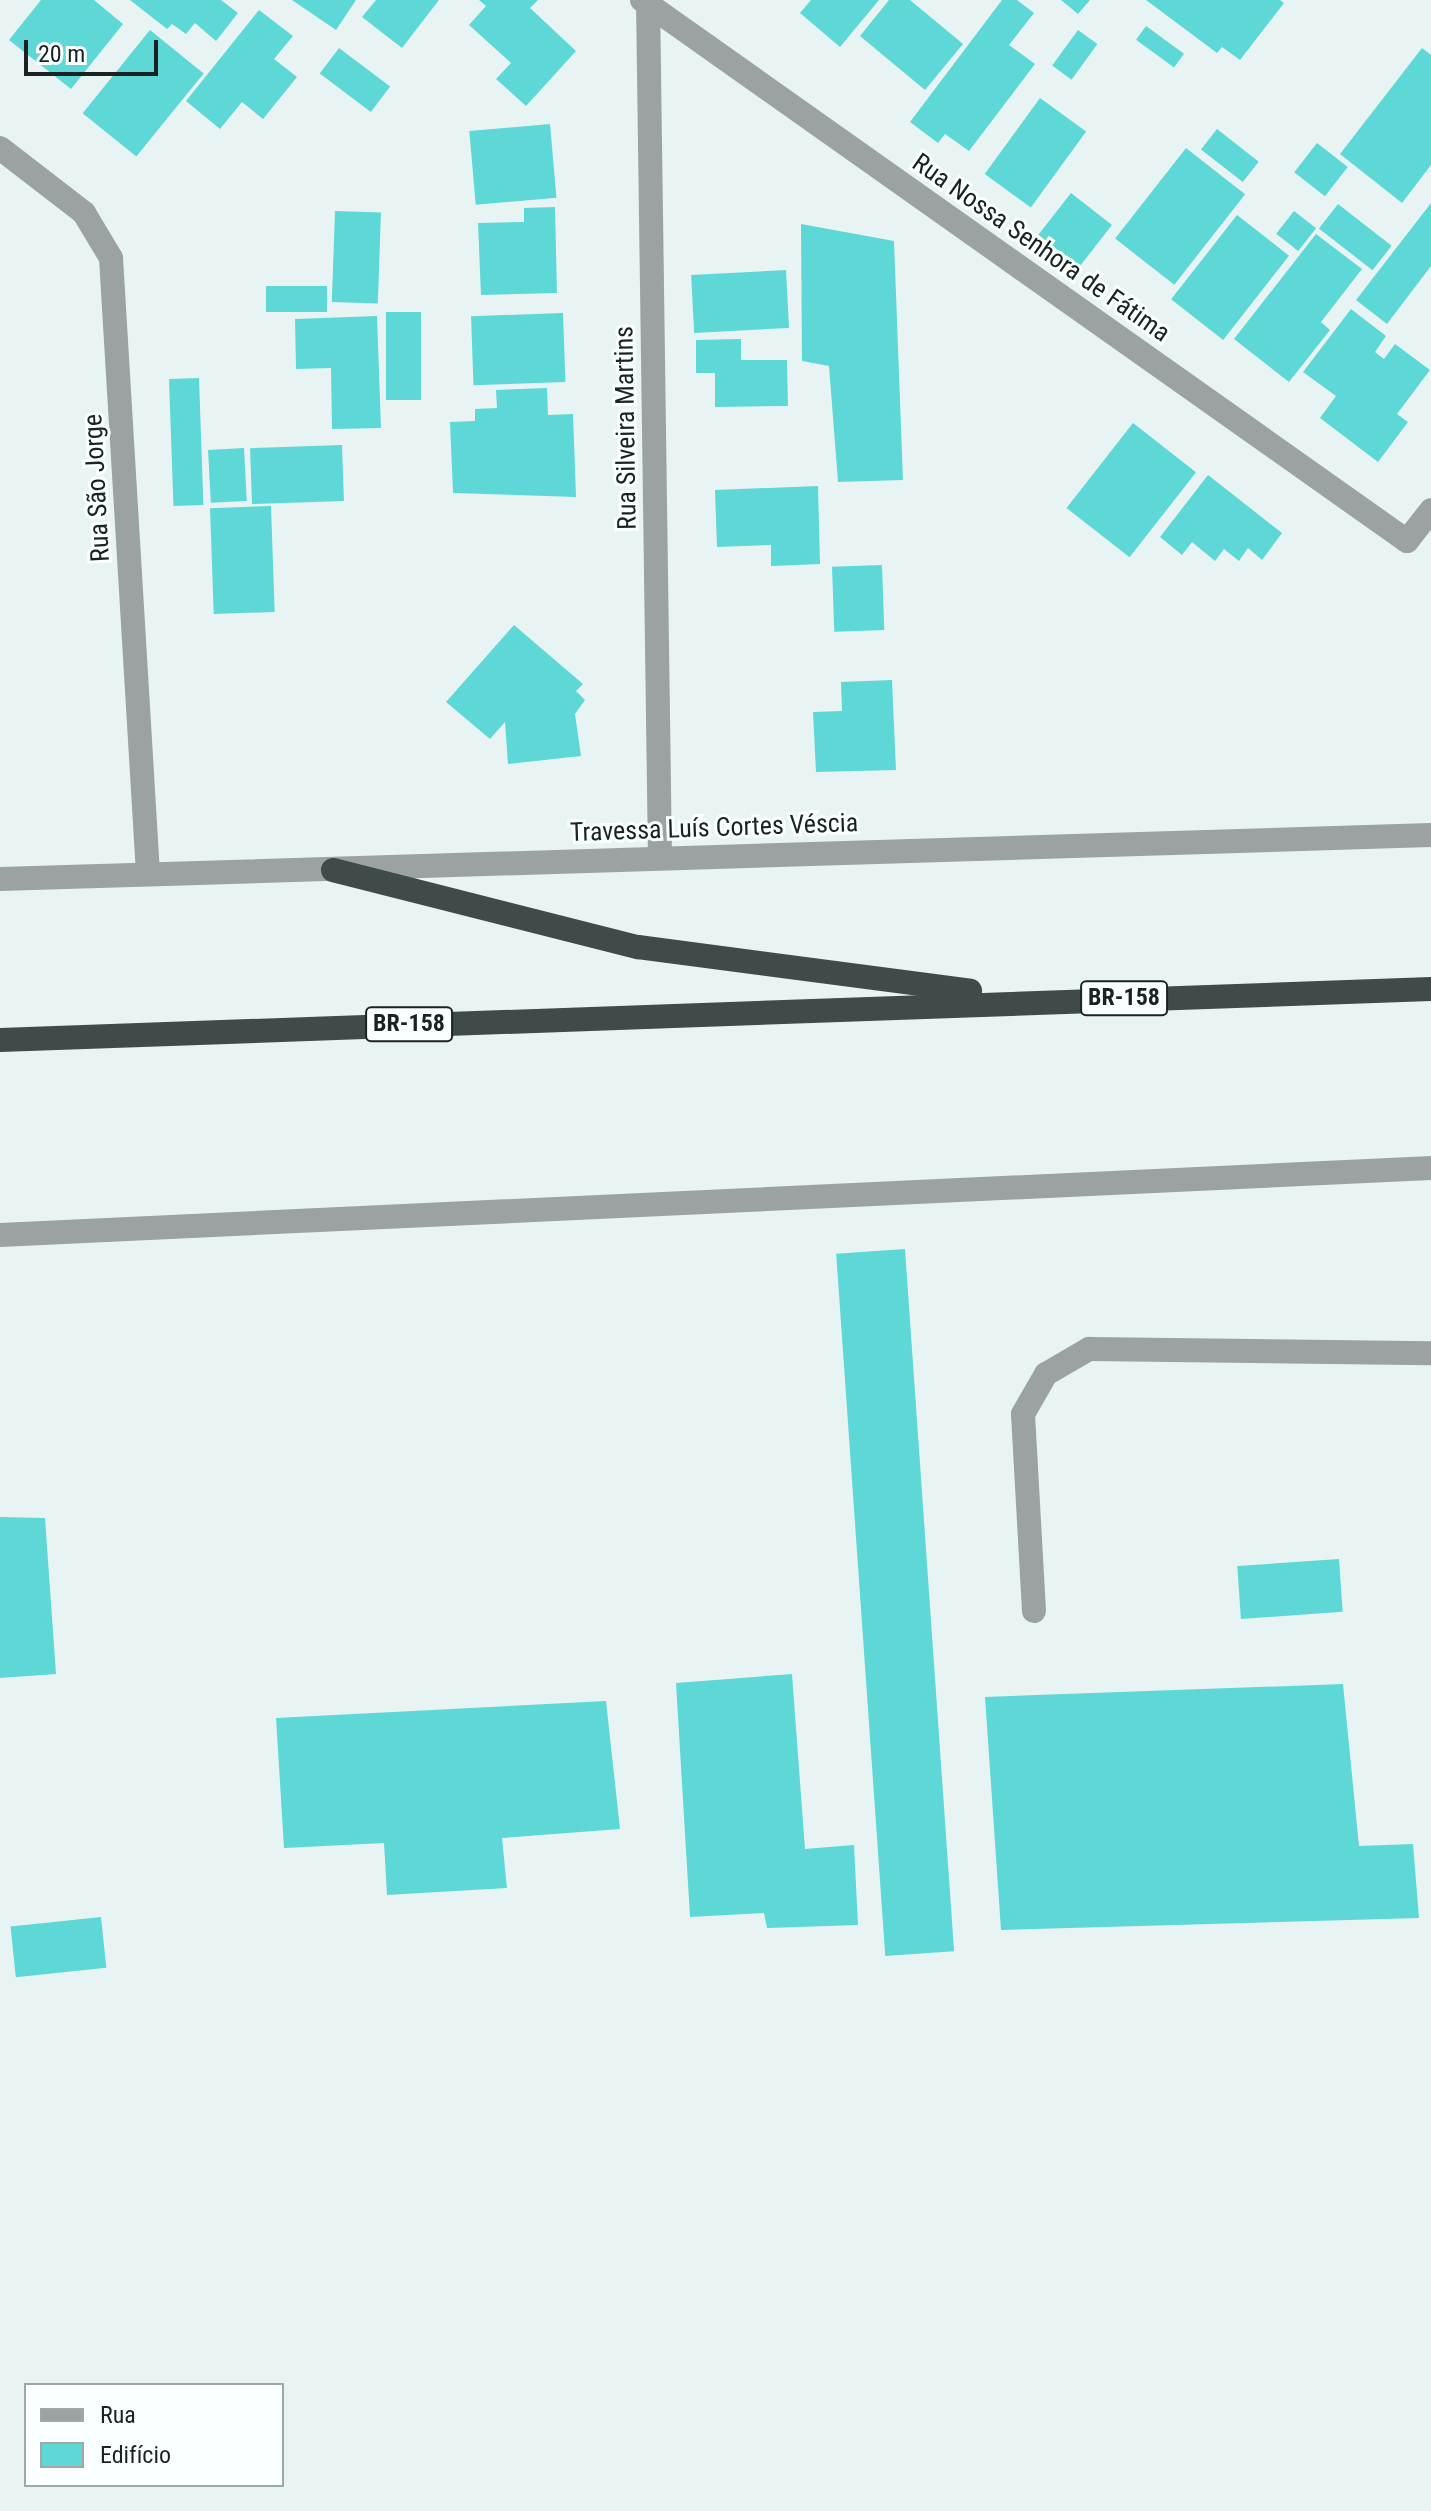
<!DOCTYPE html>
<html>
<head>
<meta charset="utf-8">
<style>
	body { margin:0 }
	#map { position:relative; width:1431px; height:2511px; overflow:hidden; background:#e7f4f3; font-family:"Roboto Condensed",sans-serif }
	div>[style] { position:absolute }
	.building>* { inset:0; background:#5dd8d6; transform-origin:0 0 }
	.lane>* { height:24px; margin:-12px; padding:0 12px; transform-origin:12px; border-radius:12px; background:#9ca1a1 }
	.street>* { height:24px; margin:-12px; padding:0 12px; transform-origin:12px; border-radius:12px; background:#9ca1a1 }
	.highway>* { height:24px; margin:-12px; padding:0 12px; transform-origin:12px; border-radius:12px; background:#3f4a4a }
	span { translate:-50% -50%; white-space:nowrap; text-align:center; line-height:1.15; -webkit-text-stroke:6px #faffff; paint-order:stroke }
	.shield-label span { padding:2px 6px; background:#faffff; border:2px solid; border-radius:6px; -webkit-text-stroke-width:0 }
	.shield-label { font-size:24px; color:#1c2121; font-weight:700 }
	.street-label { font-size:26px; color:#1c2121 }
	.legend { position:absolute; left:24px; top:2383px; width:260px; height:104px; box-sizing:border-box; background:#faffff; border:2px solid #a1a6a6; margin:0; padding:10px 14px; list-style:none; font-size:24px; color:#1c2121 }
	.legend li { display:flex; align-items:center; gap:16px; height:40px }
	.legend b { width:40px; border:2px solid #a1a6a6 }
	.scale { position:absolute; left:24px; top:40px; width:134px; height:36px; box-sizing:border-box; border:4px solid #1c2121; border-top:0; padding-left:10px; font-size:24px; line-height:28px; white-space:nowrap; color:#1c2121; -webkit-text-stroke:6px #faffff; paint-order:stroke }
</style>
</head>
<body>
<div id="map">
	<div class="building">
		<div style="clip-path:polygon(41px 0,94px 0,123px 24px,71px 89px,9px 40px)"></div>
		<div style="clip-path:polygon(130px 0,221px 0,238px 13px,216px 41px,195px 23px,186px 34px,172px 24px,167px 29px)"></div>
		<div style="clip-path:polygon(292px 0,356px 0,336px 30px)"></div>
		<div style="clip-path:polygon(376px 0,439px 0,402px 48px,362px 17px)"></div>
		<div style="clip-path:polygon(479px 0,538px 0,530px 8px,576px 51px,526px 106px,496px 79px,511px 63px,469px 25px,486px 6px)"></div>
		<div style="clip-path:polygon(811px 0,879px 0,840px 47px,800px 13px)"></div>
		<div style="clip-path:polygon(889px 0,910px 0,963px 44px,925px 90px,860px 36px)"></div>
		<div style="clip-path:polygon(1002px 0,1017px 0,1034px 13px,1009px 45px,1035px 64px,969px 151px,945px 134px,938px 143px,910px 122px)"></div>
		<div style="clip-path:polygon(1061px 0,1090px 0,1078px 14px)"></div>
		<div style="clip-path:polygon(1146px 0,1280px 0,1284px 3px,1240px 60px,1222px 47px,1217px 53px)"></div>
		<div style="clip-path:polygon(259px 10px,293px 36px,274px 59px,297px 77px,263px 119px,242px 102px,220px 129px,186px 101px)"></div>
		<div style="left:1146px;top:26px;width:47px;height:17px;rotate:36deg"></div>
		<div style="left:150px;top:30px;width:69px;height:107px;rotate:39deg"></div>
		<div style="left:1078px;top:30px;width:24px;height:44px;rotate:36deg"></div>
		<div style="left:339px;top:48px;width:64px;height:32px;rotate:37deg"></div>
		<div style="clip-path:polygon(1422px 48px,1431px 55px,1431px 165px,1402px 203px,1340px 154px)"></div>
		<div style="left:1040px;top:98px;width:57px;height:94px;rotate:36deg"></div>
		<div style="left:550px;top:124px;width:74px;height:81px;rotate:85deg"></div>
		<div style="left:1217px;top:129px;width:53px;height:26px;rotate:38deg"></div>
		<div style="left:1317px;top:143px;width:39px;height:37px;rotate:38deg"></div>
		<div style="left:1186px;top:148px;width:75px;height:115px;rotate:38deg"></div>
		<div style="left:1071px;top:193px;width:52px;height:53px;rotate:38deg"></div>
		<div style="clip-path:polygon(1431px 203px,1431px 266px,1387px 324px,1356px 300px)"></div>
		<div style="left:1338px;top:204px;width:68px;height:31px;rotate:38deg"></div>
		<div style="clip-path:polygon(555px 207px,557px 293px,481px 295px,478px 223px,524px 222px,524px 208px)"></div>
		<div style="left:335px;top:211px;width:46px;height:91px;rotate:2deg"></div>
		<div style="left:1294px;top:211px;width:28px;height:29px;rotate:38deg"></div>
		<div style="left:1237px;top:215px;width:66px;height:107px;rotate:38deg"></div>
		<div style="clip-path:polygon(801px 224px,894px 241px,903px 480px,838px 482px,829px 366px,802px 361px)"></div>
		<div style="clip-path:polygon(1316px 234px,1362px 269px,1321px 322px,1330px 330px,1289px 382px,1234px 339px)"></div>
		<div style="left:786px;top:270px;width:58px;height:95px;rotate:87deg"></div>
		<div style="left:327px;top:286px;width:26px;height:61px;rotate:90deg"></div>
		<div style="clip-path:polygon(1351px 309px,1386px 336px,1375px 352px,1384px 359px,1395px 344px,1430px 370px,1397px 414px,1408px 422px,1378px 462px,1320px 418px,1336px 396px,1303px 372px)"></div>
		<div style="left:386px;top:312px;width:35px;height:88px"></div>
		<div style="left:563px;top:313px;width:69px;height:92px;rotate:88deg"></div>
		<div style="clip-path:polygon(377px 316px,381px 428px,332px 429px,331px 368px,296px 369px,295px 319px)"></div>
		<div style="clip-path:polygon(741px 339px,741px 360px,787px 360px,788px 406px,715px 407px,715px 373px,696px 373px,696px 340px)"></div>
		<div style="left:199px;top:378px;width:127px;height:30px;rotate:88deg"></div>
		<div style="clip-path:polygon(547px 388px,548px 415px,573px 414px,576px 497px,453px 493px,450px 422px,475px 421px,475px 409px,497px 408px,496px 390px)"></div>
		<div style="left:1133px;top:423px;width:80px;height:108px;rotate:38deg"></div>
		<div style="left:342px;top:445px;width:56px;height:92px;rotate:88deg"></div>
		<div style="left:244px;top:448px;width:53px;height:36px;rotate:87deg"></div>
		<div style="clip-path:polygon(1208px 475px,1282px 533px,1262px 560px,1248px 548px,1239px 561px,1224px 549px,1215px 561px,1192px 542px,1182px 555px,1160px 537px)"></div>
		<div style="clip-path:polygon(818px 486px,820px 564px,771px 566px,771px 545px,717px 547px,715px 490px)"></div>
		<div style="left:271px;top:506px;width:106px;height:61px;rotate:88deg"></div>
		<div style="left:882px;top:565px;width:65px;height:50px;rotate:88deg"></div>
		<div style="clip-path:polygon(514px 625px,583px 684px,576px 691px,585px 700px,575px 714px,581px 756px,508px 764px,505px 722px,490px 739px,446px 702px)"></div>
		<div style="clip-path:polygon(892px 680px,896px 770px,816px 772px,813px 712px,842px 711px,841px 682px)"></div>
		<div style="left:905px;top:1249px;width:704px;height:69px;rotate:86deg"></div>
		<div style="clip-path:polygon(0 1517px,45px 1518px,56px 1674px,0 1678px)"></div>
		<div style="left:1339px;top:1559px;width:53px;height:102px;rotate:86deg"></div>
		<div style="clip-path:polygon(792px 1674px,805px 1849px,854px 1845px,858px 1925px,767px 1928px,764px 1913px,690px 1917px,676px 1683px)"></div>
		<div style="clip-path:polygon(1343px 1684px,1359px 1846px,1413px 1844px,1419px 1918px,1001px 1930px,985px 1697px)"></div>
		<div style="clip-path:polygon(606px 1701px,620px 1829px,502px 1838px,507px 1888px,387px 1895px,384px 1843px,284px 1848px,276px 1718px)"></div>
		<div style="left:101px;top:1917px;width:51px;height:91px;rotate:84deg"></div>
	</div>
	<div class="lane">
		<div style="left:1034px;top:1611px;width:197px;rotate:-93.2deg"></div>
		<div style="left:1023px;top:1414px;width:46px;rotate:-60.1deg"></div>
		<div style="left:1046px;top:1374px;width:50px;rotate:-30.2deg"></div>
		<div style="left:1089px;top:1349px;width:342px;rotate:0.7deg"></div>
	</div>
	<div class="street">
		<div style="left:642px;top:0;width:937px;rotate:35.27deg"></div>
		<div style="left:1407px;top:541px;width:39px;rotate:-52deg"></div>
		<div style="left:648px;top:0;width:855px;rotate:89.2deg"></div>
		<div style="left:0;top:148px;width:106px;rotate:37.7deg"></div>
		<div style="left:84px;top:213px;width:52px;rotate:59deg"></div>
		<div style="left:111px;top:258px;width:616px;rotate:86.56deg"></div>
		<div style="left:0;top:879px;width:1432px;rotate:-1.76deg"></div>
		<div style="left:0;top:1235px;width:1433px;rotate:-2.68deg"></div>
	</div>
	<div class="highway">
		<div style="left:333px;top:870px;width:315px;rotate:14.2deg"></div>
		<div style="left:638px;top:947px;width:335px;rotate:7.5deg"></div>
		<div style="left:0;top:1040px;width:1432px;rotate:-2.04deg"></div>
	</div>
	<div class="shield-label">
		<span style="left:1124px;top:998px">BR-158</span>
		<span style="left:409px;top:1024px">BR-158</span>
	</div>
	<div class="street-label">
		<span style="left:1041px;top:248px;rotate:35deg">Rua Nossa Senhora de Fátima</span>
		<span style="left:626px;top:428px;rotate:-91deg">Rua Silveira Martins</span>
		<span style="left:97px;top:488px;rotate:-93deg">Rua São Jorge</span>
		<span style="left:714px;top:828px;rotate:-2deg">Travessa Luís Cortes Véscia</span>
	</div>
	<ul class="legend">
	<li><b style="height:10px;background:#9ca1a1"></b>Rua</li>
	<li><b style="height:22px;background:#5dd8d6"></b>Edifício</li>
	</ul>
	<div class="scale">20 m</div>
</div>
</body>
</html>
